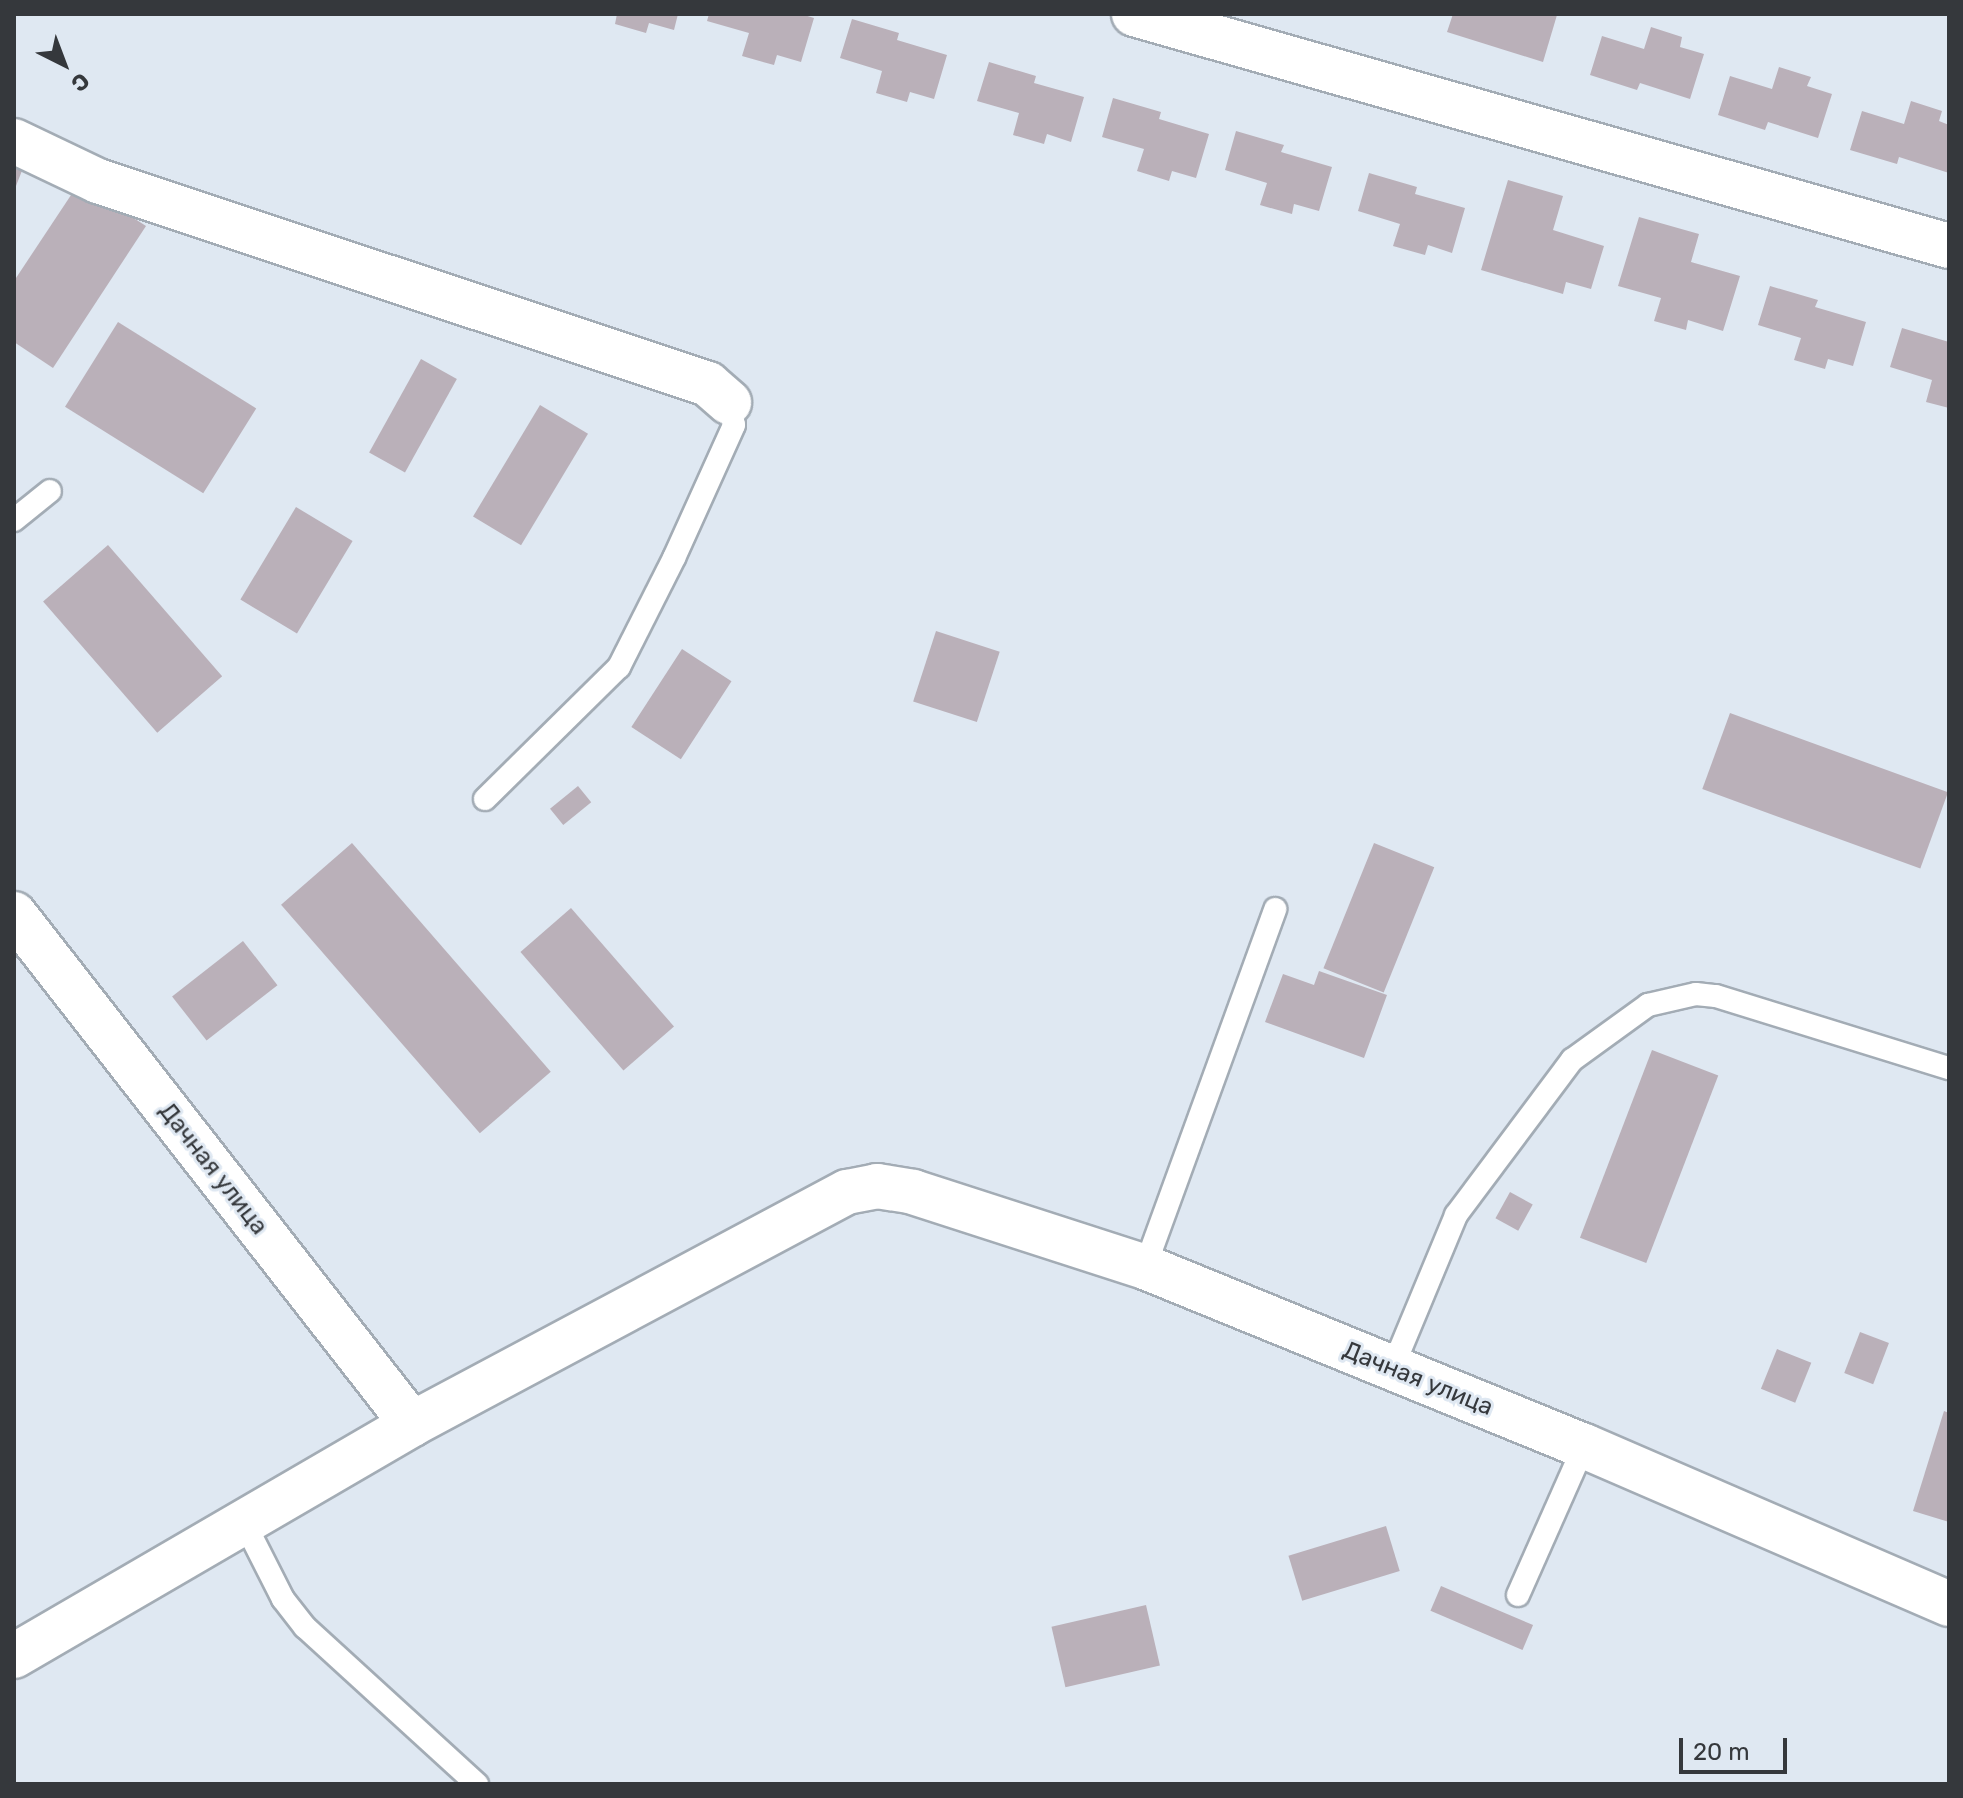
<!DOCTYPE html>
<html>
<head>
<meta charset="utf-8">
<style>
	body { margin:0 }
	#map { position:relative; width:1963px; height:1798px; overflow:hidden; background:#dfe8f2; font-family:Rubik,sans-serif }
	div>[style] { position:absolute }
	.building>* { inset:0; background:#bab0b9; transform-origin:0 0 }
	.roads { filter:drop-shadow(2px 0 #a3acb5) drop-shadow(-2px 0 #a3acb5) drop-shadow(0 2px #a3acb5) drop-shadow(0 -2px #a3acb5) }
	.lane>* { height:22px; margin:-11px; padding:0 11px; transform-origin:11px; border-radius:11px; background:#fff }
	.street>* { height:44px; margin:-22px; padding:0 22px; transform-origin:22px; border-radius:22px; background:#fff }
	.secondary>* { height:44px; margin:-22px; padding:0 22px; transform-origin:22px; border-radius:22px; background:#fff }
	span { translate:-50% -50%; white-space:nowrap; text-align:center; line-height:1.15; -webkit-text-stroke:6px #dfe8f2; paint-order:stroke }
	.street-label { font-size:24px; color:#35383c }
	.frame { position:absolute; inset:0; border:16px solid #35383c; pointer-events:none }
	.north { position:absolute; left:24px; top:24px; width:80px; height:80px; -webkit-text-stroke:6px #dfe8f2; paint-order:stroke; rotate:138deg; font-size:22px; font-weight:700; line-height:32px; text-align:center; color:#35383c }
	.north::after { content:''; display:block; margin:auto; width:28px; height:36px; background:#35383c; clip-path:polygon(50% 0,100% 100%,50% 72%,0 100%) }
	.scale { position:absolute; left:1679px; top:1738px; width:108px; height:36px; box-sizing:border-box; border:4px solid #35383c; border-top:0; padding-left:10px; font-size:24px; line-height:28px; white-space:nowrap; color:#35383c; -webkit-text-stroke:6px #dfe8f2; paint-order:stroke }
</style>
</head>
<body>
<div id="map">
	<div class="building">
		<div style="clip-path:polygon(617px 14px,678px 14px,674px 30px,649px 23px,646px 33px,615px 24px)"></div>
		<div style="clip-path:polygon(709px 14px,801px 14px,814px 18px,801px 62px,777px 55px,774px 65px,742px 56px,749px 33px,707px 21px)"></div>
		<div style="clip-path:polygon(1453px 14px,1555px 14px,1557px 15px,1543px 62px,1447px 32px)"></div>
		<div style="clip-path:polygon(852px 19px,899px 33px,897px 40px,947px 55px,934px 99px,910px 92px,907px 102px,876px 93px,882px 71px,840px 58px)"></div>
		<div style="clip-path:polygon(1651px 27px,1682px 37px,1680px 47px,1704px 54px,1690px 99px,1640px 83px,1637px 90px,1590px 75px,1602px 36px,1644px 49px)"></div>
		<div style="clip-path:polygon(989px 62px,1036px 76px,1034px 83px,1084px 97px,1071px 142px,1047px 134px,1044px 144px,1013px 135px,1019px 113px,977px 101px)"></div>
		<div style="clip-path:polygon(1779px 67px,1811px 77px,1807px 86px,1832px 94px,1818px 138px,1768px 122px,1765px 130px,1718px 115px,1730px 76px,1772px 89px)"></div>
		<div style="clip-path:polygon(1113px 98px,1161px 112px,1159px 119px,1209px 134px,1196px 178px,1172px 171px,1169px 181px,1137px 171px,1144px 149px,1102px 137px)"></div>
		<div style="clip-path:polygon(1911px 101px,1942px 111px,1939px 121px,1949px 125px,1949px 173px,1899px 157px,1897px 164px,1850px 150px,1862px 111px,1904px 124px)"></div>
		<div style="clip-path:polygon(1236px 131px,1284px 145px,1281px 152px,1332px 167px,1319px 211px,1294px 204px,1292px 214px,1260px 205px,1267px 183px,1225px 170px)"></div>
		<div style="clip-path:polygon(14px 153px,27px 158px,14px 191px)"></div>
		<div style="clip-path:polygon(1369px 173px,1417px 187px,1415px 194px,1465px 208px,1452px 253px,1428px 245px,1425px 255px,1393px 246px,1400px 224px,1358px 211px)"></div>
		<div style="clip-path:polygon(1508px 180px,1563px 196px,1553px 230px,1604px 246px,1591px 289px,1566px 282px,1563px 294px,1481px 270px)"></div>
		<div style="clip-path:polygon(79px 183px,146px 226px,53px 368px,14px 342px,14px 281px)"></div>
		<div style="clip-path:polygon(1639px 217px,1699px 234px,1691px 262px,1740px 276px,1723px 331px,1688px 320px,1686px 330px,1654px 321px,1661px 298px,1618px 286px)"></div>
		<div style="clip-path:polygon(1770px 286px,1818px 300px,1815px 307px,1866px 322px,1853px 366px,1828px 359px,1825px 369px,1794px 360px,1801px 338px,1758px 325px)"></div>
		<div style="left:118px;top:322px;width:163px;height:100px;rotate:32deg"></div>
		<div style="clip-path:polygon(1902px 328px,1949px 342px,1949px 408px,1926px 402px,1932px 380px,1890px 367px)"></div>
		<div style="left:421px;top:359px;width:41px;height:107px;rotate:29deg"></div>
		<div style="left:540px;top:405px;width:56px;height:130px;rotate:31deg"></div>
		<div style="left:296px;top:507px;width:66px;height:108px;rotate:31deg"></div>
		<div style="left:108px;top:545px;width:174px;height:86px;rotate:49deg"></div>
		<div style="left:936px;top:631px;width:67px;height:74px;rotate:18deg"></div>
		<div style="left:682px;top:649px;width:59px;height:93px;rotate:33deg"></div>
		<div style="left:1730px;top:713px;width:232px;height:81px;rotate:20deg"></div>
		<div style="left:578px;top:786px;width:21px;height:36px;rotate:51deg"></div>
		<div style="left:352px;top:843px;width:303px;height:94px;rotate:49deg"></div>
		<div style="left:1374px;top:843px;width:65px;height:135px;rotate:22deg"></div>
		<div style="left:571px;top:908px;width:157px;height:67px;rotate:49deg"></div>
		<div style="left:243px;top:941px;width:56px;height:90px;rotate:52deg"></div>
		<div style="clip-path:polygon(1319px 971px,1387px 995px,1364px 1058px,1265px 1022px,1283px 974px,1314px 985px)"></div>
		<div style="left:1652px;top:1050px;width:71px;height:201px;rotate:21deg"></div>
		<div style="left:1510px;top:1192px;width:26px;height:30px;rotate:29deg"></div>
		<div style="left:1860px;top:1332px;width:31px;height:44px;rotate:21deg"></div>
		<div style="left:1777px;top:1349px;width:37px;height:43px;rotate:22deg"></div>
		<div style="clip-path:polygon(1944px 1411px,1949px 1413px,1949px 1522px,1913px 1511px)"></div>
		<div style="left:1386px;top:1526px;width:47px;height:102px;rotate:73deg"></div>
		<div style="left:1441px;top:1586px;width:100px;height:27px;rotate:23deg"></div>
		<div style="left:1146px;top:1605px;width:62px;height:97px;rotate:77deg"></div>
	</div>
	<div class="roads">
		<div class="lane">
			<div style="left:14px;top:520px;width:46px;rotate:-38.9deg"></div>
			<div style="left:485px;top:799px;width:188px;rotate:-44.6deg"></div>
			<div style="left:619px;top:667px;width:122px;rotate:-63.2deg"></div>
			<div style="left:674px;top:558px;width:146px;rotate:-65.7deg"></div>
			<div style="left:734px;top:425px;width:24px;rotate:-102deg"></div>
			<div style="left:1145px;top:1267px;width:381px;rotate:-70deg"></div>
			<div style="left:1392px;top:1369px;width:167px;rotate:-67.4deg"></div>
			<div style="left:1456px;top:1215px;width:194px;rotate:-53.2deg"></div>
			<div style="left:1572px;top:1060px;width:94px;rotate:-35.9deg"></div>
			<div style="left:1648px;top:1005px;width:49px;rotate:-12.9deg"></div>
			<div style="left:1696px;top:994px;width:20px;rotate:6deg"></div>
			<div style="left:1716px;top:996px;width:244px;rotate:17.2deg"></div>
			<div style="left:245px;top:1524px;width:84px;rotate:63.1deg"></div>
			<div style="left:283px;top:1599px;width:36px;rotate:52deg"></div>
			<div style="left:305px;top:1627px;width:233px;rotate:42.4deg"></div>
			<div style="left:1518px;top:1595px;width:163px;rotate:-66.1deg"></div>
		</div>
		<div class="street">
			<div style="left:1134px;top:14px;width:847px;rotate:15.89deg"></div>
			<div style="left:14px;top:141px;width:93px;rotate:25.5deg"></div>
			<div style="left:98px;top:181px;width:643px;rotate:18.41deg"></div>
			<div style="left:708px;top:384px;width:28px;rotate:41deg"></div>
			<div style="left:14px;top:1656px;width:461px;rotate:-30.2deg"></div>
			<div style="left:412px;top:1424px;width:493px;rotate:-28.1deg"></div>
			<div style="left:847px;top:1192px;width:31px;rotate:-11deg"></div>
			<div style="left:877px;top:1186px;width:36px;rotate:9deg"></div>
			<div style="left:913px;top:1192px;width:244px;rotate:17.9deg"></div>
			<div style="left:1145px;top:1267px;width:474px;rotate:22.2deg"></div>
			<div style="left:1584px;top:1446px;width:398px;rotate:23.4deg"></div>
		</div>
		<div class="secondary">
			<div style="left:14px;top:914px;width:647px;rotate:52.03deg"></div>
		</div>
	</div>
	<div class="street-label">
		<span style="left:213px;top:1169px;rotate:52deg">Дачная улица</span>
		<span style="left:1418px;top:1379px;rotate:22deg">Дачная улица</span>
	</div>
	<div class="frame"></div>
	<div class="north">С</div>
	<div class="scale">20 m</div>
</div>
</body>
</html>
